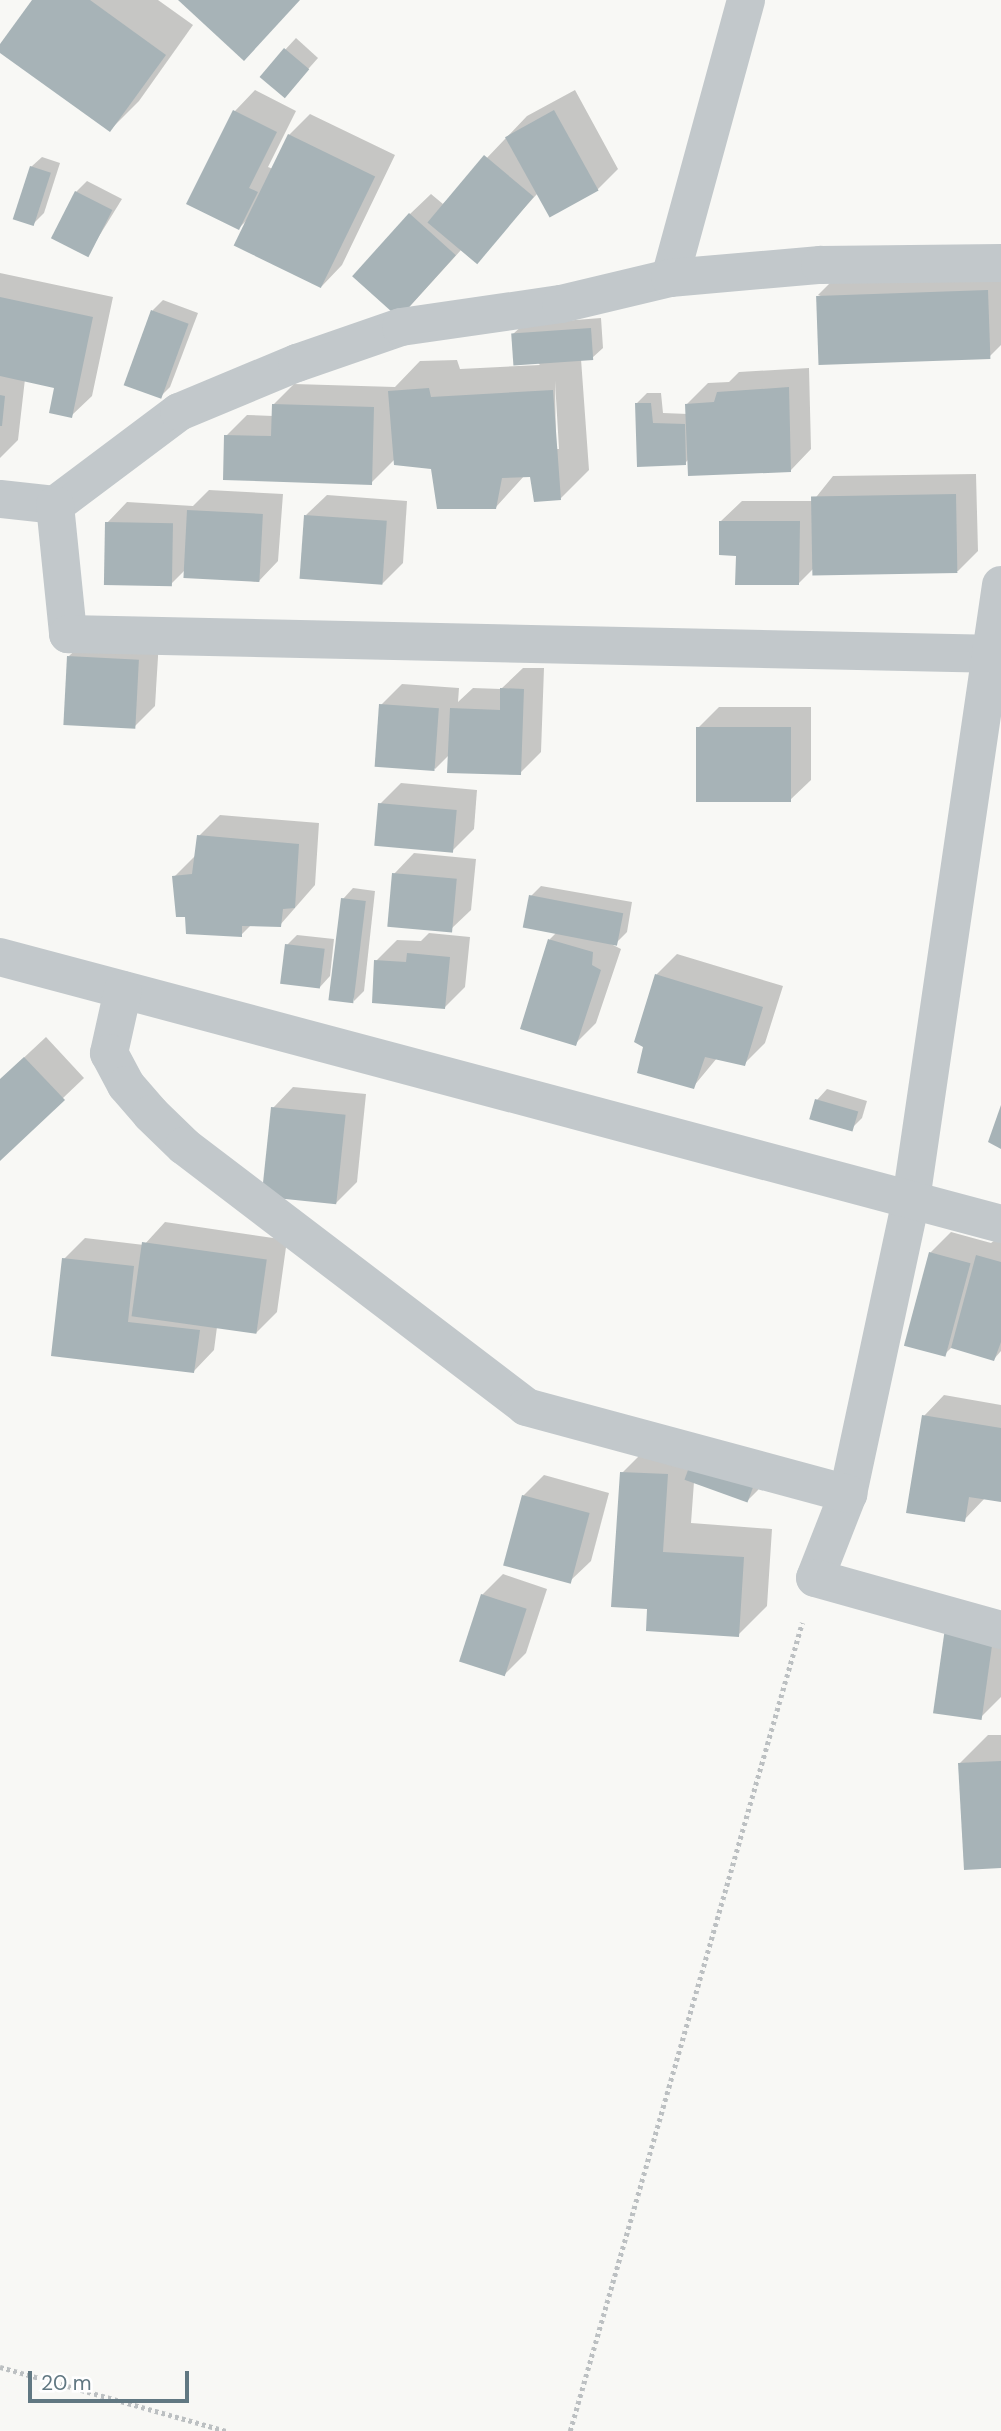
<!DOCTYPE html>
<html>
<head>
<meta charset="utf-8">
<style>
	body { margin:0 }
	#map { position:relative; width:1001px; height:2431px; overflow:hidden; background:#f8f8f5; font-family:"DM Sans",sans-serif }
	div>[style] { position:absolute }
	.shadow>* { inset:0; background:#0003 }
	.building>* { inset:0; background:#a7b3b7; transform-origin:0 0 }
	.path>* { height:4.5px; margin-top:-2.25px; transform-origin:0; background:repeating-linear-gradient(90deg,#bcc0c2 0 3.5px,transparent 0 7px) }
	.minor>* { height:38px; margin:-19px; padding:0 19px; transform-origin:19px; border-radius:19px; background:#c2c8cb }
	span { translate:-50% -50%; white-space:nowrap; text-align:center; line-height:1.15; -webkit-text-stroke:7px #fff; paint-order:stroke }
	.scale { position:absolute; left:28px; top:2371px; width:161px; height:32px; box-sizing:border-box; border:4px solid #617882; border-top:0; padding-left:9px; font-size:21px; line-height:24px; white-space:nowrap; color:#617882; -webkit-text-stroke:5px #fff; paint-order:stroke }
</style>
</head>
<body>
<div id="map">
	<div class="shadow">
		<div style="clip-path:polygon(34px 0,158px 0,193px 25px,139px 101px,110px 130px,0 51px)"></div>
		<div style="clip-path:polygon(296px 38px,318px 58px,294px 85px,261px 76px)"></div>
		<div style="clip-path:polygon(255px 90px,296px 111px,268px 167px,273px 169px,289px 135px,310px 114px,395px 155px,342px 265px,322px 286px,249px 218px,239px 228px,188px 203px,235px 111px)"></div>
		<div style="clip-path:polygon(575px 90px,618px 169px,597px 190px,537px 194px,475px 262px,461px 250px,401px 316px,410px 214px,431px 194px,443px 204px,527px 116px)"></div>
		<div style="clip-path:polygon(42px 157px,60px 163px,44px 213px,33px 224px,31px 167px)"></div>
		<div style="clip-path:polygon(87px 181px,122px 199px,88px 254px,76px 192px)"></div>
		<div style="clip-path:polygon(1001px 270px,1001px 345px,989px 357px,818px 295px,839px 274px)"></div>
		<div style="clip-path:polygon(0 273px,113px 297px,92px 396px,71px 416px,56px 386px,25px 379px,18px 440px,0 458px)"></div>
		<div style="clip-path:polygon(163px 300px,198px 313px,170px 387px,160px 397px,126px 384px,153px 310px)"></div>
		<div style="clip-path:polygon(evenodd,601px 318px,603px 348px,592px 358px,581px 359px,589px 470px,560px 499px,532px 475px,525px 475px,496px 507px,433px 467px,395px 459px,371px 483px,226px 436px,247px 415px,273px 416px,273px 405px,294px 384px,395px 387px,420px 361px,457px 360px,460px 369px,540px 365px,513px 334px,524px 324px,601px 318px,555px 381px,559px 449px,556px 449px,555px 381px)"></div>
		<div style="clip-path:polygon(809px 368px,811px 449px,791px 470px,689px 459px,685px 463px,636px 404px,647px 393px,661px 393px,663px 413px,688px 414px,687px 404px,708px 383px,729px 382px,739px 372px)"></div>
		<div style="clip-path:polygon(976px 474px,978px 551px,958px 571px,815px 567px,798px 584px,737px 554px,721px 521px,742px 501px,813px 501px,833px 476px)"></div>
		<div style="clip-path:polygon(209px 490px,283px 494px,278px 561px,258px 582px,184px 571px,171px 584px,107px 523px,127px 502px,193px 506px)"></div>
		<div style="clip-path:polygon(327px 495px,407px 501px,403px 563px,382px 584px,306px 515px)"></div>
		<div style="clip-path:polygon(90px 636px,159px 640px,155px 706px,134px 727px,69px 656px)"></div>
		<div style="clip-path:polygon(523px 668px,544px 668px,541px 752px,520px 773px,450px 754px,435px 769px,381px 705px,402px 684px,459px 688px,458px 702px,473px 688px,501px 689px)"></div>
		<div style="clip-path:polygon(719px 707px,811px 707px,811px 780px,790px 800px,698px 728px)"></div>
		<div style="clip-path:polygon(401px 783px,477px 790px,474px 829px,453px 850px,380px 804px)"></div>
		<div style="clip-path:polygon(220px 815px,319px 823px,315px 885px,280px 925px,252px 924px,241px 935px,187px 915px,174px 877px,195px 856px,199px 836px)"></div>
		<div style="clip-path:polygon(414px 853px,476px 859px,471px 910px,450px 930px,394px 874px)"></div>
		<div style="clip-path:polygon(541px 886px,632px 902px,627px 932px,616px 943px,607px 942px,621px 949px,596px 1023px,575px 1044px,550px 939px,557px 932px,531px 896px)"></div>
		<div style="clip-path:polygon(353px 888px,375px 891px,364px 991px,354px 1001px,343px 899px)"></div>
		<div style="clip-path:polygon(429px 933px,470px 937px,465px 987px,445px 1007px,376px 961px,397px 940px,421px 941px)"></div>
		<div style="clip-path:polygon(297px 935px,334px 939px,330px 976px,320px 987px,287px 945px)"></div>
		<div style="clip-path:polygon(677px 954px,783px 986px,765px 1043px,744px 1064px,717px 1058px,693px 1087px,656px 975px)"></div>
		<div style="clip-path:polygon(46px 1037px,84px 1078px,0 1158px,0 1080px)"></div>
		<div style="clip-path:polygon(293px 1087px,366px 1094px,357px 1182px,336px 1203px,273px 1108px)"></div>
		<div style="clip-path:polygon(827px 1089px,867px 1101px,862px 1118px,851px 1129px,817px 1100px)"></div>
		<div style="clip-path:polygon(165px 1222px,287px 1240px,277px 1312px,256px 1333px,217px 1327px,214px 1350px,194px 1371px,53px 1355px,64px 1259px,85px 1238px,144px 1245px)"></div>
		<div style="clip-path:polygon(951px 1232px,991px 1243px,1001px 1236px,1001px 1351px,994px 1359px,952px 1347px,944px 1355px,930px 1253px)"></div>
		<div style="clip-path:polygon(944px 1395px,1001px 1405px,1001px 1501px,985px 1498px,964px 1520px,924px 1416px)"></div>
		<div style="clip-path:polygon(651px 1444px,765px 1472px,758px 1490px,747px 1501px,694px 1482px,691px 1523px,772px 1529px,767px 1606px,738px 1635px,649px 1608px,622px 1473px)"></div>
		<div style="clip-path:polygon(544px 1475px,609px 1493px,591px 1561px,570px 1581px,523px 1496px)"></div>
		<div style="clip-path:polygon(503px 1574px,547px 1589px,526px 1653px,505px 1674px,482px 1595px)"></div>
		<div style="clip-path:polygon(1001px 1613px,1001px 1697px,981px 1717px,935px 1711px)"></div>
		<div style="clip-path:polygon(988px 1735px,1001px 1735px,1001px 1867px,959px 1764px)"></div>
	</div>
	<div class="building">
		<div style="clip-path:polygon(32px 0,90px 0,166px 55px,110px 132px,0 53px,0 44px)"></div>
		<div style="clip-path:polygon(178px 0,300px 0,244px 61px)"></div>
		<div style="left:284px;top:48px;width:33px;height:38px;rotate:40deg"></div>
		<div style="clip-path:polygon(233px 110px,277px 132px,249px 188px,258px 192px,239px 230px,186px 204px)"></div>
		<div style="left:554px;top:110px;width:92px;height:56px;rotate:61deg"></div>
		<div style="left:288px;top:134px;width:97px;height:124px;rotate:26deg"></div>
		<div style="left:484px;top:155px;width:65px;height:88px;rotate:40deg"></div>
		<div style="left:30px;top:166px;width:22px;height:56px;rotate:18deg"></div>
		<div style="left:75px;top:191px;width:42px;height:53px;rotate:27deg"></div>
		<div style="left:409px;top:213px;width:63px;height:85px;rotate:42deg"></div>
		<div style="left:988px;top:290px;width:69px;height:172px;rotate:88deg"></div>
		<div style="clip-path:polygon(0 297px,93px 317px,72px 418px,49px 413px,54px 388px,0 376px)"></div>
		<div style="left:151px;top:310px;width:40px;height:80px;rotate:20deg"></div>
		<div style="left:591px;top:328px;width:32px;height:80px;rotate:86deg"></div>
		<div style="clip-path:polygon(789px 387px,791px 472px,688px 476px,685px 404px,714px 402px,717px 392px)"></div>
		<div style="clip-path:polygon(429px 388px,431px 397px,553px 390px,561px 500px,534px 502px,530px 477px,502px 478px,496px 509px,437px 509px,431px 469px,394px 465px,388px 391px)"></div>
		<div style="clip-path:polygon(0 395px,5px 396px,2px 426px,0 426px)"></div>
		<div style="clip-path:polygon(635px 403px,651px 403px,653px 423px,685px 424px,686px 465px,637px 467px)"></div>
		<div style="clip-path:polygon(272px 404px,374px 407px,372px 485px,223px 480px,224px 435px,271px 436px)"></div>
		<div style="left:956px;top:494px;width:79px;height:145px;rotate:89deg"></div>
		<div style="left:187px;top:510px;width:76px;height:68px;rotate:3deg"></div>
		<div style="left:304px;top:515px;width:83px;height:64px;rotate:4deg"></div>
		<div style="clip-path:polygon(719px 521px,800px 521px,799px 585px,735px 585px,736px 556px,719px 555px)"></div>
		<div style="left:105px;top:522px;width:68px;height:63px;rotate:1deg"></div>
		<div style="left:67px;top:656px;width:72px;height:69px;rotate:3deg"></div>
		<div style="clip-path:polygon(500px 688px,524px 689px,521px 775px,447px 773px,450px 708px,500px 710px)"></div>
		<div style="left:379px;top:704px;width:60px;height:63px;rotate:4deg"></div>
		<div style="left:696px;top:727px;width:95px;height:75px"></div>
		<div style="left:378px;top:803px;width:79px;height:43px;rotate:5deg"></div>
		<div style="clip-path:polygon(197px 835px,299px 844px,295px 908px,283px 909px,281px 927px,242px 926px,242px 937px,186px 934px,185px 917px,176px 917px,172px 876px,192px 874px)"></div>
		<div style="left:392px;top:873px;width:65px;height:54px;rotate:5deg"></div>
		<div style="left:529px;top:895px;width:96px;height:33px;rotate:11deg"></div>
		<div style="left:341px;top:898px;width:25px;height:103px;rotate:7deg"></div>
		<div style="clip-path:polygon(548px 939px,593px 952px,592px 965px,601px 970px,576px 1046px,520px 1029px)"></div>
		<div style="left:285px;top:944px;width:40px;height:40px;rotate:7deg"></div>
		<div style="clip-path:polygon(407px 953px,450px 957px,445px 1009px,372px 1003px,374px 960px,406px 962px)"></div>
		<div style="clip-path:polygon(655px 974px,763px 1007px,745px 1066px,705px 1057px,694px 1089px,637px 1073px,643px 1047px,634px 1042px)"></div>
		<div style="clip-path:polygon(24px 1057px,65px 1100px,0 1161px,0 1079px)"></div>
		<div style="left:815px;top:1099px;width:45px;height:21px;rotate:16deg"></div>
		<div style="clip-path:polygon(1001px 1105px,1001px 1149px,988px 1142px)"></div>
		<div style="left:271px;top:1107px;width:75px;height:90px;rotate:6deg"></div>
		<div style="left:142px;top:1242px;width:126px;height:75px;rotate:8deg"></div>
		<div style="left:929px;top:1252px;width:43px;height:97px;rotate:15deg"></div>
		<div style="clip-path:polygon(976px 1255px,1001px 1262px,1001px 1342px,994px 1361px,951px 1348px)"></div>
		<div style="clip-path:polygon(62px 1258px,134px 1266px,128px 1322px,200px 1330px,194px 1373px,51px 1356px)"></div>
		<div style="clip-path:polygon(922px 1415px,1001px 1428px,1001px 1502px,969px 1497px,965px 1522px,906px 1513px)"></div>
		<div style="left:692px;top:1459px;width:67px;height:22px;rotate:20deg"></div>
		<div style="clip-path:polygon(620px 1472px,668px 1474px,663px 1552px,744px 1557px,739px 1637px,646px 1631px,647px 1609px,611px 1607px)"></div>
		<div style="left:522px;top:1495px;width:70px;height:73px;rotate:15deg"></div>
		<div style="left:481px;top:1594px;width:48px;height:71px;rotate:18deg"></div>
		<div style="left:945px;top:1628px;width:49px;height:86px;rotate:8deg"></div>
		<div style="clip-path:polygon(1001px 1761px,1001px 1868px,964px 1870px,958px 1763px)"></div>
	</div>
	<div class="path">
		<div style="left:0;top:2367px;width:235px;rotate:15.8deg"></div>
		<div style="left:570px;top:2431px;width:841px;rotate:-73.98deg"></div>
	</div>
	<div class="minor">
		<div style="left:670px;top:278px;width:288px;rotate:-74.7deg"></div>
		<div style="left:0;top:499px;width:55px;rotate:6.2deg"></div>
		<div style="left:55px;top:505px;width:155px;rotate:-36.9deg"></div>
		<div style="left:179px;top:412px;width:128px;rotate:-22.6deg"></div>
		<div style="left:297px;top:363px;width:110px;rotate:-19.1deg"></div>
		<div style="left:401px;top:327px;width:162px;rotate:-8.2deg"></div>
		<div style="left:561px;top:304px;width:112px;rotate:-13.4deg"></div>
		<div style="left:670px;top:278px;width:151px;rotate:-5deg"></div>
		<div style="left:820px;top:265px;width:181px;rotate:-0.6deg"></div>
		<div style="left:55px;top:505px;width:130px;rotate:84.2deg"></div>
		<div style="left:68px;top:634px;width:933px;rotate:1.23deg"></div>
		<div style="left:1001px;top:585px;width:622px;rotate:98.33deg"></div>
		<div style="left:911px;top:1200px;width:301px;rotate:102.1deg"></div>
		<div style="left:848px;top:1494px;width:90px;rotate:111.4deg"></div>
		<div style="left:815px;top:1578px;width:193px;rotate:15.6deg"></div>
		<div style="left:0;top:957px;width:1036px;rotate:14.93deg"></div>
		<div style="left:123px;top:990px;width:65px;rotate:102.5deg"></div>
		<div style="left:109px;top:1053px;width:36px;rotate:62deg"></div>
		<div style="left:126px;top:1085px;width:38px;rotate:49deg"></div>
		<div style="left:151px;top:1114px;width:46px;rotate:44.1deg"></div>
		<div style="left:184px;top:1146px;width:430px;rotate:37.3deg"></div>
		<div style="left:526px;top:1407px;width:334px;rotate:15.1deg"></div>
	</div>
	<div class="scale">20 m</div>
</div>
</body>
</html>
